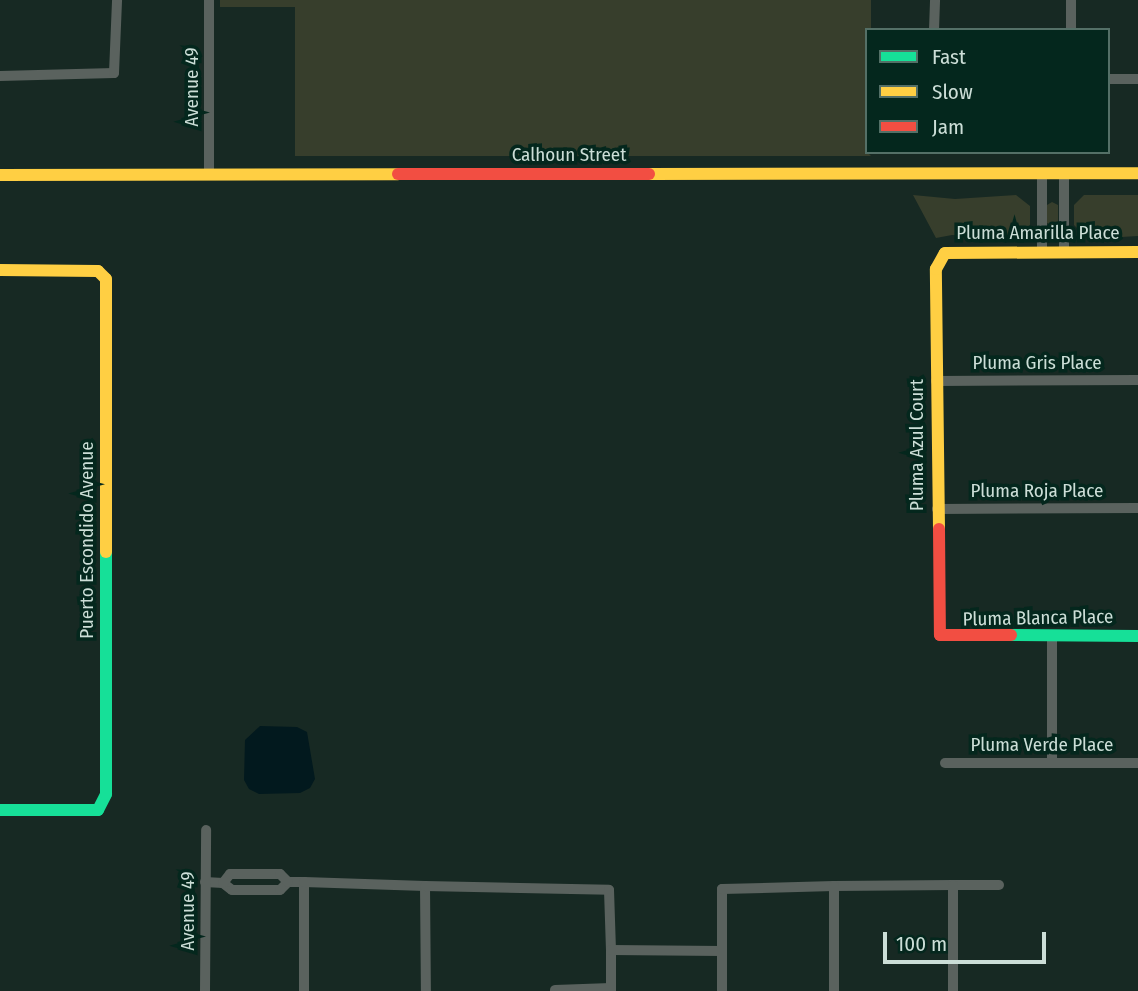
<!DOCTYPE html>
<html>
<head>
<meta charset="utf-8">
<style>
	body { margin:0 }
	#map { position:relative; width:1138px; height:991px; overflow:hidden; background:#172923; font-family:"Fira Sans Condensed",sans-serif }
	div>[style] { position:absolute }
	.green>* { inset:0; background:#373e2c }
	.water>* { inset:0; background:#02191e }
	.street>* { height:10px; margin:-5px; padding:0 5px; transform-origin:5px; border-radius:5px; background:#5a625e }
	.fast>* { height:12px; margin:-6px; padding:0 6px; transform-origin:6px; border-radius:6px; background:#16e098 }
	.slow>* { height:12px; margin:-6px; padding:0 6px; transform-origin:6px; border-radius:6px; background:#ffcf43 }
	.jam>* { height:12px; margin:-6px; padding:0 6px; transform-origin:6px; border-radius:6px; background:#f24e42 }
	span { translate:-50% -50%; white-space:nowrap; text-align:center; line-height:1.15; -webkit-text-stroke:7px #04271d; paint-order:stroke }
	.street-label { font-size:19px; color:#ccded7 }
	.legend { position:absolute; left:865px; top:28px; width:245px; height:126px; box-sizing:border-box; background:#04271d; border:2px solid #547067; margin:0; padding:9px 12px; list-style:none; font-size:21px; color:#ccded7 }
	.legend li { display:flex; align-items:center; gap:14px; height:35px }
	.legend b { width:35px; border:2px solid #547067 }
	.scale { position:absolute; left:883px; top:932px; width:163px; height:32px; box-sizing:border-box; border:4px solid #ccded7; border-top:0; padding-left:9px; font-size:21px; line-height:24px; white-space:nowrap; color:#ccded7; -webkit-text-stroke:5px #04271d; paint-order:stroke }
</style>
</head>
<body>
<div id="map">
	<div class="green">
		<div style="clip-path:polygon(220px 0,871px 0,871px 30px,867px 30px,867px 152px,871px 156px,295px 156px,295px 7px,220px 7px)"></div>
		<div style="clip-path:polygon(913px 195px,955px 199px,1016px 195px,1030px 206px,1030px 225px,1016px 239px,952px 235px,936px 238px)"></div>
		<div style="clip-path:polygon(1084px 195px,1138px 195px,1138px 236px,1088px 239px,1074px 225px,1074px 205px)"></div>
		<div style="clip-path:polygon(1052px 202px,1058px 205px,1058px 223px,1053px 226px,1047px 223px,1047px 205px)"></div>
	</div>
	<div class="water">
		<div style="clip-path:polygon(260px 726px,297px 727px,307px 732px,315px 779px,310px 788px,300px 793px,259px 794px,249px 789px,244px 780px,245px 740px)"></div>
	</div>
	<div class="street">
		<div style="left:209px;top:0;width:175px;rotate:90deg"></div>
		<div style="left:1071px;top:0;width:30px;rotate:90deg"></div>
		<div style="left:934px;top:30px;width:30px;rotate:-88deg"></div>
		<div style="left:0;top:76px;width:114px;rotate:-1.5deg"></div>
		<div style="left:114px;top:73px;width:73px;rotate:-87.6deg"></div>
		<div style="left:1108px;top:79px;width:30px"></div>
		<div style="left:1042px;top:173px;width:79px;rotate:90deg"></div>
		<div style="left:1064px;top:173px;width:79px;rotate:90deg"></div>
		<div style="left:936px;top:381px;width:202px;rotate:-0.3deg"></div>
		<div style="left:937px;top:509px;width:201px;rotate:-0.3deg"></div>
		<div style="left:1052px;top:637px;width:126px;rotate:90deg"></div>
		<div style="left:945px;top:763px;width:193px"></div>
		<div style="left:205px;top:882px;width:18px;rotate:3deg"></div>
		<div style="left:223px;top:883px;width:11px;rotate:38deg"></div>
		<div style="left:232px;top:890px;width:48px"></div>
		<div style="left:280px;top:890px;width:11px;rotate:-45deg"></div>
		<div style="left:288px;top:882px;width:16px"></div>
		<div style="left:304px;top:882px;width:109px;rotate:90deg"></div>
		<div style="left:304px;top:882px;width:121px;rotate:1.9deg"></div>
		<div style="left:425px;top:886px;width:105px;rotate:89.5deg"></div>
		<div style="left:223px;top:883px;width:11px;rotate:-52deg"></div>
		<div style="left:230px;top:874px;width:50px"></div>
		<div style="left:280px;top:874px;width:11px;rotate:45deg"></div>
		<div style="left:953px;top:885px;width:46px"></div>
		<div style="left:425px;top:886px;width:184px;rotate:1.2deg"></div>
		<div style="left:609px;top:890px;width:60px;rotate:88.1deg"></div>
		<div style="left:834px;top:886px;width:119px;rotate:-0.5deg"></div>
		<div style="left:953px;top:885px;width:106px;rotate:90deg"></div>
		<div style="left:555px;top:990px;width:56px;rotate:-2deg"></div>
		<div style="left:205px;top:991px;width:161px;rotate:-89.6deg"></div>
		<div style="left:611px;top:991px;width:41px;rotate:-90deg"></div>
		<div style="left:611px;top:950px;width:111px;rotate:0.5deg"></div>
		<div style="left:722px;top:991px;width:102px;rotate:-90deg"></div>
		<div style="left:722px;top:889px;width:112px;rotate:-1.5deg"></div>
		<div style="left:834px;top:886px;width:105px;rotate:90deg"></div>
	</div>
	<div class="fast">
		<div style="left:1011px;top:635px;width:127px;rotate:0.5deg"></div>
		<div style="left:0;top:810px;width:98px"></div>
		<div style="left:98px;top:810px;width:18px;rotate:-63deg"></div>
		<div style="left:106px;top:794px;width:242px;rotate:-90deg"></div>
	</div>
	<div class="slow">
		<div style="left:649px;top:174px;width:489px;rotate:-0.1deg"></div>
		<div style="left:0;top:175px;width:398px;rotate:-0.1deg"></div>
		<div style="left:0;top:270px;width:98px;rotate:0.6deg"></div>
		<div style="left:98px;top:271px;width:11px;rotate:45deg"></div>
		<div style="left:106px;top:279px;width:273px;rotate:90deg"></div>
		<div style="left:939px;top:529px;width:260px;rotate:-90.7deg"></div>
		<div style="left:936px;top:269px;width:18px;rotate:-61deg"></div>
		<div style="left:945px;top:253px;width:193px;rotate:-0.3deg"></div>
	</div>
	<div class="jam">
		<div style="left:398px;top:174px;width:251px"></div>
		<div style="left:939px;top:529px;width:106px;rotate:89.5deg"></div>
		<div style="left:940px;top:635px;width:71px"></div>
	</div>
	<div class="street-label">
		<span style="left:192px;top:87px;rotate:-90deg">Avenue 49</span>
		<span style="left:569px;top:155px">Calhoun Street</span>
		<span style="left:1038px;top:233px">Pluma Amarilla Place</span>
		<span style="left:1037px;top:363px">Pluma Gris Place</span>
		<span style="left:917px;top:445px;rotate:-90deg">Pluma Azul Court</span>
		<span style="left:1037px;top:491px">Pluma Roja Place</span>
		<span style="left:87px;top:540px;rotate:-90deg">Puerto Escondido Avenue</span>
		<span style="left:1038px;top:618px;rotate:-1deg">Pluma Blanca Place</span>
		<span style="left:1042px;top:745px">Pluma Verde Place</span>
		<span style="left:188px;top:911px;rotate:-90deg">Avenue 49</span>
	</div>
	<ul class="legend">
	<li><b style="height:9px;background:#16e098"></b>Fast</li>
	<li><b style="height:9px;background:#ffcf43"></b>Slow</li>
	<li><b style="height:9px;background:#f24e42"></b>Jam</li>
	</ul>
	<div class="scale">100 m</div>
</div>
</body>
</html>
